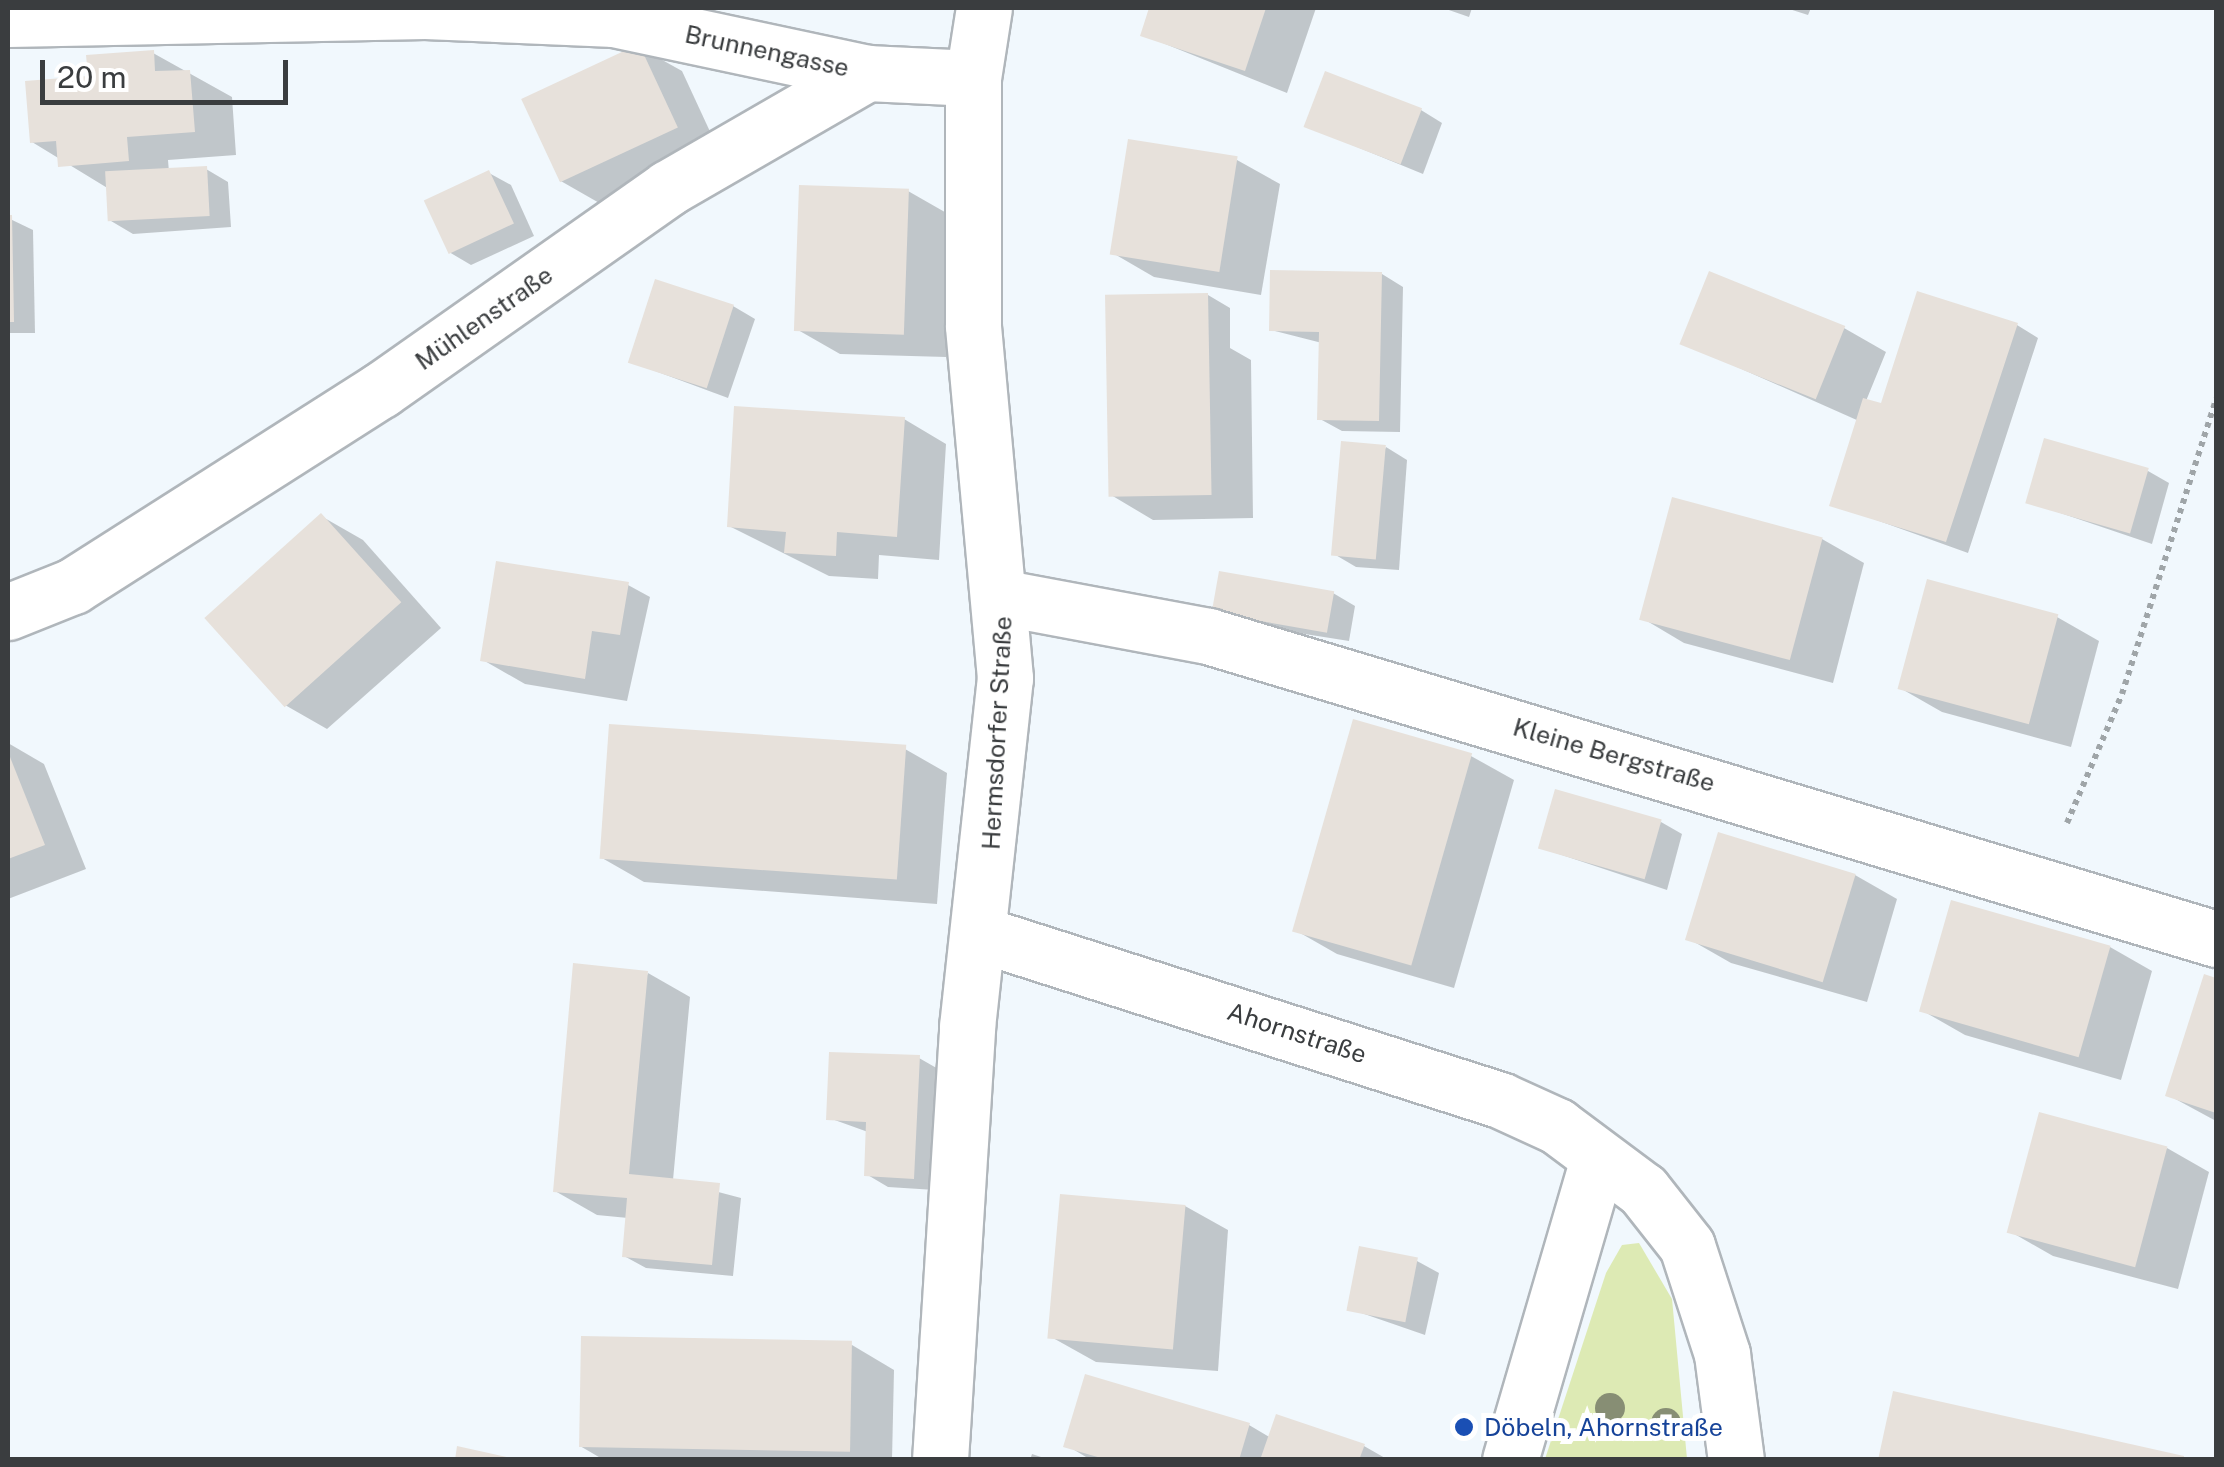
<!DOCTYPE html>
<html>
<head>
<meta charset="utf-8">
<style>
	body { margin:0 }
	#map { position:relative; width:2224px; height:1467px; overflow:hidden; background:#f1f8fd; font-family:"Public Sans",sans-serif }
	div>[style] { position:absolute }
	.green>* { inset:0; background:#ddeab4 }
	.shadow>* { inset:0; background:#0003 }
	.building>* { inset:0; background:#e7e1db; transform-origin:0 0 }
	.path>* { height:6px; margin-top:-3px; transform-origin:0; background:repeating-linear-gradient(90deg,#9fa5a8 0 5px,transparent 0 10px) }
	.roads { filter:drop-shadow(2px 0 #b0b6bb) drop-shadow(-2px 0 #b0b6bb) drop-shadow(0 2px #b0b6bb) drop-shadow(0 -2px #b0b6bb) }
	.street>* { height:55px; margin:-27.5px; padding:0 27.5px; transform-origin:27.5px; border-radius:27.5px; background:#fff }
	.trees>* { width:30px; height:30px; margin:-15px; border-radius:50%; background:#878e74 }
	.dots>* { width:28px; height:28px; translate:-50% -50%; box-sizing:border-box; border:5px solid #fff; border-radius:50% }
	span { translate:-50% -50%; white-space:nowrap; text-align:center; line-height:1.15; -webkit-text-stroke:10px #fff; paint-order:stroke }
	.street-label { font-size:25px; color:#3a3d3f }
	.transit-label { font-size:25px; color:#164399 }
	.left { translate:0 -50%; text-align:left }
	.frame { position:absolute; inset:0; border:10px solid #3a3d3f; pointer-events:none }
	.scale { position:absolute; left:40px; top:60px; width:248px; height:45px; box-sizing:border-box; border:5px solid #3a3d3f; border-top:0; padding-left:12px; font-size:30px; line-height:35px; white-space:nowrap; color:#3a3d3f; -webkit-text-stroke:8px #fff; paint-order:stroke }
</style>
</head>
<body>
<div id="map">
	<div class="green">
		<div style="clip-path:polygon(1639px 1243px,1672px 1299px,1687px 1459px,1545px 1459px,1606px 1273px,1622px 1245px)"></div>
	</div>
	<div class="shadow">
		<div style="clip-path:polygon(1152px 8px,1316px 8px,1287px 93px,1143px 35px)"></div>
		<div style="clip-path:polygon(1443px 8px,1472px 8px,1469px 17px)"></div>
		<div style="clip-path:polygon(1786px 8px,1811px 8px,1808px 15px)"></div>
		<div style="clip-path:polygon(639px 47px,682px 71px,719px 151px,601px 204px,559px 180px)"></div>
		<div style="clip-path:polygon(153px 53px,232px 97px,236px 155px,168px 160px,169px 172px,206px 169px,228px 182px,231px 227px,133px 234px,111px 221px,109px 189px,32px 142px,91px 79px)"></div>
		<div style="clip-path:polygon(1421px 110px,1442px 123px,1423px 174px,1306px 126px)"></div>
		<div style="clip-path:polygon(1237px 160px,1280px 184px,1261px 295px,1154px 277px,1111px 252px)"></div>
		<div style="clip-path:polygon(489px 173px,511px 185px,534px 236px,471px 265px,449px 252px)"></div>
		<div style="clip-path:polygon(908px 191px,950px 215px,946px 357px,840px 354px,798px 330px)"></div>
		<div style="clip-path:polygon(8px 218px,33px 230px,35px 333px,8px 333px)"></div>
		<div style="clip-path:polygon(1382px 274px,1403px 287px,1400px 432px,1342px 431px,1320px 419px,1322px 343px,1271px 330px)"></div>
		<div style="clip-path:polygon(1208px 295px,1230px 308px,1230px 348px,1251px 360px,1253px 518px,1153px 520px,1111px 495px)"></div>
		<div style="clip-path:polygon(733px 306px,755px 319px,728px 398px,631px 362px)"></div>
		<div style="clip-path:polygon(2017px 325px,2038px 338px,1968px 553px,1832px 504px,1859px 421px,1683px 343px,1844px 328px,1886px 352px,1866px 401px,1883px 406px)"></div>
		<div style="clip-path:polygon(904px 419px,946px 444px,939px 560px,879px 555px,878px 579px,829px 576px,729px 526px)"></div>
		<div style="clip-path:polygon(1386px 447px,1407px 460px,1399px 570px,1356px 567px,1334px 554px)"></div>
		<div style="clip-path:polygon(2148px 471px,2169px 483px,2152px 544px,2028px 502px)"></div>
		<div style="clip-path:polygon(321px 516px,363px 540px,441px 628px,327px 729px,285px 705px)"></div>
		<div style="clip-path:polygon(1822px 539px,1864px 563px,1833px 683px,1684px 643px,1642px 618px)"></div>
		<div style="clip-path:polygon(628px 585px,650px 597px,627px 701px,525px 684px,483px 660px)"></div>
		<div style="clip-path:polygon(1333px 593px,1355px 606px,1349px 641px,1236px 623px,1214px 611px)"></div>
		<div style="clip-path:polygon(2057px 617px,2099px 641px,2071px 747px,1942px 712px,1900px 688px)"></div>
		<div style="clip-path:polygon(1354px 722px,1471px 756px,1514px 780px,1454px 988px,1337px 954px,1295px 930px)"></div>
		<div style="clip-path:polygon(8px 743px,44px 764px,86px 869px,8px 899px)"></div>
		<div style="clip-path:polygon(905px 749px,947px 773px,937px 904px,644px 882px,602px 858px)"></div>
		<div style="clip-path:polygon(1661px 822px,1682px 834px,1667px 890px,1541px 848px)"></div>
		<div style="clip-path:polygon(1855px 875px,1897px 899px,1867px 1002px,1731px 963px,1689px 939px)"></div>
		<div style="clip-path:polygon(2110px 947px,2152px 971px,2121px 1080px,1965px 1035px,1923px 1011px)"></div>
		<div style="clip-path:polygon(648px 973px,690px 997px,673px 1180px,741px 1198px,733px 1276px,646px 1268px,624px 1256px,628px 1218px,597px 1215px,555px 1191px)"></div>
		<div style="clip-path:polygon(2205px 977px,2216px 980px,2216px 1121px,2168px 1095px)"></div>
		<div style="clip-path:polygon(919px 1058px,940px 1070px,935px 1190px,888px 1187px,866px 1174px,868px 1132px,829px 1118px)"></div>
		<div style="clip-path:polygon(2167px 1148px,2209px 1172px,2178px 1289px,2053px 1256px,2011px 1232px)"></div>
		<div style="clip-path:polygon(1185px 1206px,1228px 1230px,1218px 1371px,1096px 1362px,1053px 1338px)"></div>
		<div style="clip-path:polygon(1417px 1261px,1439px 1273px,1425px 1335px,1347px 1308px)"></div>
		<div style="clip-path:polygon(852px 1345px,894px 1370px,892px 1460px,604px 1460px,580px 1446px)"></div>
		<div style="clip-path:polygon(1249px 1425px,1271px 1438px,1364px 1446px,1385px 1458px,1091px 1460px,1066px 1445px)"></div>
		<div style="clip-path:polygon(1032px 1454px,1050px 1460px,1030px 1460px)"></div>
	</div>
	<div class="building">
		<div style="clip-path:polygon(1149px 8px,1266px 8px,1245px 71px,1140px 36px)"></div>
		<div style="left:639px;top:44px;width:92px;height:130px;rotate:65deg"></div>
		<div style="clip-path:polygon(154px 50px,155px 71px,190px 70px,195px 132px,127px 137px,129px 161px,58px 167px,56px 141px,30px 143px,25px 81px,88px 76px,86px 55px)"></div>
		<div style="left:1325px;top:71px;width:104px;height:60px;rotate:21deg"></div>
		<div style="left:1128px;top:139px;width:111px;height:117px;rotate:9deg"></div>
		<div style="left:207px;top:166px;width:50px;height:102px;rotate:87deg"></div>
		<div style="left:489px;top:170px;width:59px;height:72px;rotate:65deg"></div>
		<div style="left:799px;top:185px;width:110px;height:146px;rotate:2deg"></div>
		<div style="clip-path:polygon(8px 215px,12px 215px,14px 322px,8px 322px)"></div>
		<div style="clip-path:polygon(1270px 270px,1382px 272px,1379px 421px,1317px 420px,1319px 332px,1269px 331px)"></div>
		<div style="left:1709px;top:271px;width:147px;height:79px;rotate:22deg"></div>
		<div style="left:655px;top:279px;width:83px;height:88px;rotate:18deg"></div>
		<div style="clip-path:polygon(1917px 291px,2018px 323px,1946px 542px,1829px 506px,1863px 398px,1881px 403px)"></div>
		<div style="left:1208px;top:293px;width:202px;height:103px;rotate:89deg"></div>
		<div style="clip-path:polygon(734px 406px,905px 417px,897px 537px,837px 532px,836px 556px,784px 553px,786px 532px,727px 527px)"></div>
		<div style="left:2044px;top:438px;width:109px;height:68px;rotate:16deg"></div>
		<div style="left:1341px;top:441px;width:45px;height:115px;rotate:5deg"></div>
		<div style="left:1672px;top:497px;width:156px;height:127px;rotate:15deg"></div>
		<div style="left:321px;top:513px;width:120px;height:157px;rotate:48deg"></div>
		<div style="clip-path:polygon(496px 561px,629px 582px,620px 635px,592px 631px,585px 679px,480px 661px)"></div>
		<div style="left:1219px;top:571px;width:117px;height:42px;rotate:10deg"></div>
		<div style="left:1927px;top:579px;width:136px;height:114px;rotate:15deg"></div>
		<div style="left:1353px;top:719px;width:124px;height:221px;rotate:16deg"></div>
		<div style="left:609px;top:724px;width:298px;height:135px;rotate:4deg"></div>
		<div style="clip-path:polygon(8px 752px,45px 845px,8px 859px)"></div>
		<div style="left:1555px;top:789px;width:111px;height:62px;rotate:16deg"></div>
		<div style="left:1718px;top:832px;width:144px;height:113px;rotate:17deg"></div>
		<div style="left:1951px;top:900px;width:166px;height:116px;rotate:16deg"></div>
		<div style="clip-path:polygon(573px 963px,648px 971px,629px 1174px,720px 1183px,712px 1265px,622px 1257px,627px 1198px,553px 1192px)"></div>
		<div style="clip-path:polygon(2204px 974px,2216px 978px,2216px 1113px,2165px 1096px)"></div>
		<div style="clip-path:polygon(829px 1052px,920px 1055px,914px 1179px,864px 1176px,866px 1122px,826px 1120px)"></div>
		<div style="left:2039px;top:1112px;width:133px;height:125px;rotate:15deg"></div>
		<div style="left:1060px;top:1194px;width:126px;height:145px;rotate:5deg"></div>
		<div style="left:1359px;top:1246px;width:60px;height:66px;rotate:11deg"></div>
		<div style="left:581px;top:1336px;width:271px;height:111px;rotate:1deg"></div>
		<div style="clip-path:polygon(1085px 1374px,1250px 1423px,1239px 1460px,1108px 1460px,1063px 1447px)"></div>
		<div style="clip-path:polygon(1893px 1391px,2184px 1456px,2184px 1460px,1878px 1460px)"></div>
		<div style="clip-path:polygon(1276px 1414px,1365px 1444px,1359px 1460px,1260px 1460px)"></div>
		<div style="clip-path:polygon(457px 1446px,511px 1458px,511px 1460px,455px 1460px)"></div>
	</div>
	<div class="path">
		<div style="left:2067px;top:823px;width:140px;rotate:-66.9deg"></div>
		<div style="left:2122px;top:694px;width:310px;rotate:-72.3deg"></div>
	</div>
	<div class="roads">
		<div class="street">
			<div style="left:8px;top:19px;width:417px;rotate:-1.1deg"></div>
			<div style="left:425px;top:11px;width:189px;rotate:2.4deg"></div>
			<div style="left:614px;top:19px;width:259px;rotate:12deg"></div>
			<div style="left:867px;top:73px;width:106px;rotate:2.7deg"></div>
			<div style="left:1005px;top:598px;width:207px;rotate:10.6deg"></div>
			<div style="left:1208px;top:636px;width:1053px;rotate:16.73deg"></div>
			<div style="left:8px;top:612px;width:70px;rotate:-21.8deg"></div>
			<div style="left:73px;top:586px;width:365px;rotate:-32.5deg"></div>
			<div style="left:381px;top:390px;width:351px;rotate:-35.1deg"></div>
			<div style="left:668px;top:188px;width:230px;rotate:-30deg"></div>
			<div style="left:983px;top:935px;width:543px;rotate:17.7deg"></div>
			<div style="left:1500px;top:1100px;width:63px;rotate:24.5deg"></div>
			<div style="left:1557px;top:1126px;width:107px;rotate:36.7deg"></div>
			<div style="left:1643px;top:1190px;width:71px;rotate:51.8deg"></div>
			<div style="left:1687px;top:1246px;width:114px;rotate:72deg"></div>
			<div style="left:1722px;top:1354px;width:107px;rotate:82.5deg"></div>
			<div style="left:940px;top:1460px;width:434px;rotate:-86.4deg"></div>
			<div style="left:967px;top:1027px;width:351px;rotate:-83.8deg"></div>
			<div style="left:1005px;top:678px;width:354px;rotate:-95.2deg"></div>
			<div style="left:973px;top:325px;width:247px;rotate:-90deg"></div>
			<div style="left:973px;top:78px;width:71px;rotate:-81.1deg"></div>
			<div style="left:1510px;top:1460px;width:314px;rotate:-73.7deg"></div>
		</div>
	</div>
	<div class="trees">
		<div style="left:1610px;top:1408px"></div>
		<div style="left:1666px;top:1423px"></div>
	</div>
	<div class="dots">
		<div style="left:1464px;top:1427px;background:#1a4fb4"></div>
	</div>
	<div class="street-label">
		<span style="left:767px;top:51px;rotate:12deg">Brunnengasse</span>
		<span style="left:484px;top:318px;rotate:-35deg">Mühlenstraße</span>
		<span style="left:997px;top:733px;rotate:-87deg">Hermsdorfer Straße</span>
		<span style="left:1614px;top:755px;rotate:16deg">Kleine Bergstraße</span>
		<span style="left:1297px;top:1033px;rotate:18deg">Ahornstraße</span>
	</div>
	<div class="transit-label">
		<span class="left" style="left:1484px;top:1427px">Döbeln, Ahornstraße</span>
	</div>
	<div class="frame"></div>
	<div class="scale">20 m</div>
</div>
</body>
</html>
